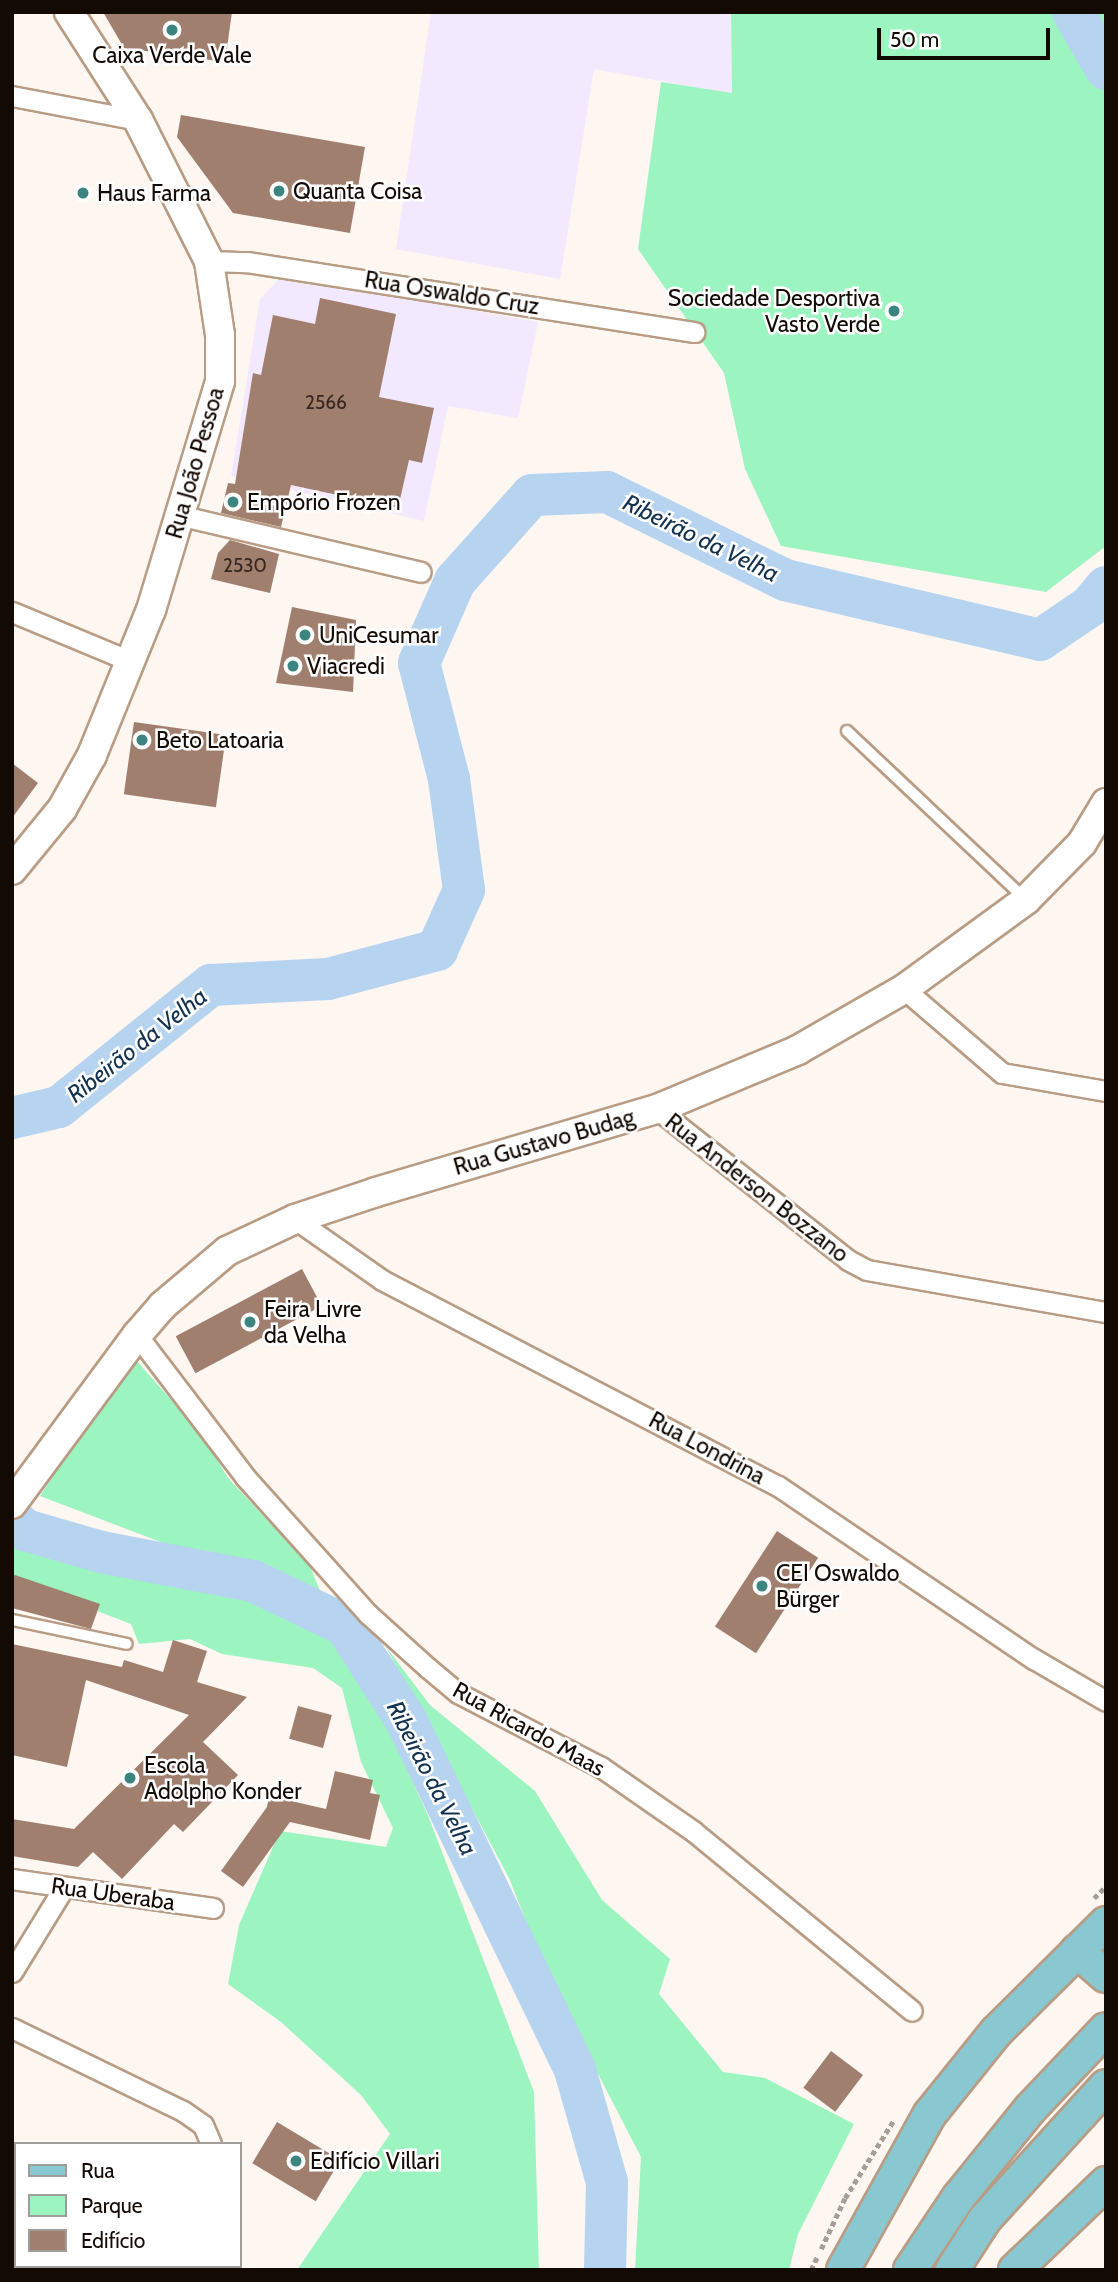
<!DOCTYPE html>
<html>
<head>
<meta charset="utf-8">
<style>
	body { margin:0 }
	#map { position:relative; width:1118px; height:2282px; overflow:hidden; background:#fdf6f1; font-family:Cabin,sans-serif }
	div>[style] { position:absolute }
	.industrial>* { inset:0; background:#f2e9fe }
	.green>* { inset:0; background:#9cf4c0 }
	.river>* { height:42px; margin:-21px; padding:0 21px; transform-origin:21px; border-radius:21px; background:#b6d3f0 }
	.building>* { inset:0; background:#a07f6f; transform-origin:0 0 }
	.path>* { height:4.5px; margin-top:-2.25px; transform-origin:0; background:repeating-linear-gradient(90deg,#a69e99 0 5px,transparent 0 8.5px) }
	.roads { filter:drop-shadow(2px 0 #b89c84) drop-shadow(-2px 0 #b89c84) drop-shadow(0 2px #b89c84) drop-shadow(0 -2px #b89c84) }
	.lane>* { height:10px; margin:-5px; padding:0 5px; transform-origin:5px; border-radius:5px; background:#fff }
	.street>* { height:19px; margin:-9.5px; padding:0 9.5px; transform-origin:9.5px; border-radius:9.5px; background:#fff }
	.secondary>* { height:28px; margin:-14px; padding:0 14px; transform-origin:14px; border-radius:14px; background:#fff }
	.primary>* { height:32px; margin:-16px; padding:0 16px; transform-origin:16px; border-radius:16px; background:#8ac8d1 }
	.dots>* { width:19px; height:19px; translate:-50% -50%; box-sizing:border-box; border:4px solid #fff; border-radius:50% }
	span { translate:-50% -50%; white-space:nowrap; text-align:center; line-height:1.15; -webkit-text-stroke:5px #fff; paint-order:stroke }
	.number-label { font-size:19px; color:#36271e }
	.number-label span { -webkit-text-stroke-width:0 }
	.poi-label { font-size:23px; color:#130a03 }
	.left { translate:0 -50%; text-align:left }
	.right { translate:-100% -50%; text-align:right }
	.street-label { font-size:23px; color:#130a03 }
	.water-label { font-size:24px; color:#13324f; font-style:italic }
	.frame { position:absolute; inset:0; border:14px solid #130a03; pointer-events:none }
	.legend { position:absolute; left:14px; top:2142px; width:228px; height:126px; box-sizing:border-box; background:#fff; border:2px solid #a19d9a; margin:0; padding:9px 12px; list-style:none; font-size:21px; color:#130a03 }
	.legend li { display:flex; align-items:center; gap:14px; height:35px }
	.legend b { width:35px; border:2px solid #a19d9a }
	.scale { position:absolute; left:877px; top:28px; width:173px; height:32px; box-sizing:border-box; border:4px solid #130a03; border-top:0; padding-left:9px; font-size:21px; line-height:24px; white-space:nowrap; color:#130a03; -webkit-text-stroke:5px #fff; paint-order:stroke }
</style>
</head>
<body>
<div id="map">
	<div class="industrial">
		<div style="clip-path:polygon(431px 12px,731px 12px,732px 94px,594px 69px,560px 279px,396px 249px)"></div>
		<div style="clip-path:polygon(295px 278px,538px 322px,518px 418px,448px 406px,424px 521px,231px 476px,260px 299px,279px 279px)"></div>
	</div>
	<div class="green">
		<div style="clip-path:polygon(731px 12px,1106px 12px,1106px 546px,1046px 592px,781px 546px,745px 469px,724px 373px,638px 249px,661px 82px,732px 93px)"></div>
		<div style="clip-path:polygon(136px 1360px,202px 1435px,228px 1478px,310px 1566px,324px 1601px,225px 1556px,166px 1544px,40px 1496px,88px 1422px)"></div>
		<div style="clip-path:polygon(15px 1535px,131px 1569px,229px 1590px,334px 1628px,367px 1681px,429px 1818px,534px 2092px,539px 2270px,297px 2270px,390px 2134px,361px 2095px,281px 2022px,228px 1984px,239px 1925px,280px 1831px,386px 1847px,393px 1828px,361px 1762px,342px 1688px,313px 1668px,222px 1654px,190px 1639px,139px 1644px,131px 1624px,12px 1578px)"></div>
		<div style="clip-path:polygon(386px 1647px,430px 1705px,535px 1791px,602px 1900px,670px 1959px,659px 1994px,723px 2072px,765px 2078px,854px 2124px,798px 2234px,789px 2270px,635px 2270px,641px 2157px,548px 1977px,509px 1878px)"></div>
	</div>
	<div class="river">
		<div style="left:1073px;top:12px;width:66px;rotate:59.9deg"></div>
		<div style="left:12px;top:1118px;width:48px;rotate:-13.2deg"></div>
		<div style="left:59px;top:1107px;width:195px;rotate:-38.8deg"></div>
		<div style="left:211px;top:985px;width:117px;rotate:-2.9deg"></div>
		<div style="left:328px;top:979px;width:113px;rotate:-14.9deg"></div>
		<div style="left:437px;top:950px;width:66px;rotate:-65.8deg"></div>
		<div style="left:464px;top:890px;width:112px;rotate:-97.7deg"></div>
		<div style="left:449px;top:779px;width:120px;rotate:-104.5deg"></div>
		<div style="left:419px;top:663px;width:90px;rotate:-66.3deg"></div>
		<div style="left:455px;top:581px;width:115px;rotate:-48.2deg"></div>
		<div style="left:532px;top:495px;width:75px;rotate:-2.3deg"></div>
		<div style="left:607px;top:492px;width:199px;rotate:26.3deg"></div>
		<div style="left:785px;top:580px;width:262px;rotate:13.2deg"></div>
		<div style="left:1040px;top:640px;width:60px;rotate:-34.2deg"></div>
		<div style="left:1090px;top:606px;width:25px;rotate:-50deg"></div>
		<div style="left:12px;top:1518px;width:18px;rotate:43deg"></div>
		<div style="left:25px;top:1530px;width:79px;rotate:16.1deg"></div>
		<div style="left:101px;top:1552px;width:155px;rotate:10.8deg"></div>
		<div style="left:253px;top:1581px;width:102px;rotate:25.6deg"></div>
		<div style="left:345px;top:1625px;width:113px;rotate:57.3deg"></div>
		<div style="left:406px;top:1720px;width:389px;rotate:64.2deg"></div>
		<div style="left:575px;top:2070px;width:116px;rotate:74.1deg"></div>
		<div style="left:607px;top:2182px;width:88px;rotate:91.3deg"></div>
	</div>
	<div class="building">
		<div style="clip-path:polygon(103px 12px,232px 12px,225px 62px,124px 48px)"></div>
		<div style="clip-path:polygon(181px 115px,365px 147px,350px 233px,233px 213px,177px 137px)"></div>
		<div style="clip-path:polygon(320px 298px,396px 314px,379px 397px,434px 408px,422px 463px,409px 460px,398px 508px,291px 485px,281px 527px,221px 513px,228px 483px,235px 484px,253px 373px,261px 375px,273px 315px,315px 324px)"></div>
		<div style="clip-path:polygon(230px 540px,279px 554px,270px 593px,211px 579px,218px 553px)"></div>
		<div style="clip-path:polygon(292px 607px,356px 620px,353px 692px,276px 683px)"></div>
		<div style="left:134px;top:722px;width:93px;height:73px;rotate:8deg"></div>
		<div style="clip-path:polygon(12px 763px,38px 783px,12px 818px)"></div>
		<div style="left:302px;top:1269px;width:42px;height:143px;rotate:62deg"></div>
		<div style="left:777px;top:1531px;width:49px;height:114px;rotate:33deg"></div>
		<div style="clip-path:polygon(12px 1574px,100px 1604px,91px 1629px,12px 1608px)"></div>
		<div style="clip-path:polygon(173px 1640px,207px 1651px,197px 1682px,247px 1697px,203px 1742px,238px 1775px,183px 1832px,174px 1824px,122px 1879px,93px 1852px,78px 1867px,12px 1856px,12px 1819px,74px 1829px,189px 1715px,86px 1680px,67px 1767px,12px 1755px,12px 1644px,122px 1667px,124px 1660px,163px 1672px)"></div>
		<div style="left:298px;top:1706px;width:35px;height:34px;rotate:15deg"></div>
		<div style="clip-path:polygon(335px 1771px,373px 1780px,370px 1793px,380px 1795px,370px 1840px,290px 1822px,243px 1887px,221px 1871px,267px 1807px,269px 1796px,326px 1809px)"></div>
		<div style="left:831px;top:2051px;width:40px;height:46px;rotate:37deg"></div>
		<div style="left:277px;top:2122px;width:74px;height:48px;rotate:31deg"></div>
	</div>
	<div class="path">
		<div style="left:1094px;top:1898px;width:17px;rotate:-45deg"></div>
		<div style="left:821px;top:2249px;width:56px;rotate:-64.8deg"></div>
		<div style="left:845px;top:2198px;width:92px;rotate:-57.9deg"></div>
		<div style="left:811px;top:2270px;width:14px;rotate:-65deg"></div>
	</div>
	<div class="roads">
		<div class="lane">
			<div style="left:847px;top:731px;width:242px;rotate:43.3deg"></div>
			<div style="left:12px;top:1620px;width:117px;rotate:11.8deg"></div>
		</div>
		<div class="street">
			<div style="left:12px;top:96px;width:128px;rotate:10.8deg"></div>
			<div style="left:209px;top:261px;width:38px;rotate:2deg"></div>
			<div style="left:247px;top:262px;width:453px;rotate:8.9deg"></div>
			<div style="left:182px;top:516px;width:245px;rotate:13.2deg"></div>
			<div style="left:12px;top:612px;width:128px;rotate:22.6deg"></div>
			<div style="left:904px;top:989px;width:129px;rotate:40.6deg"></div>
			<div style="left:1002px;top:1073px;width:106px;rotate:9.8deg"></div>
			<div style="left:657px;top:1109px;width:243px;rotate:38.3deg"></div>
			<div style="left:848px;top:1260px;width:21px;rotate:28deg"></div>
			<div style="left:867px;top:1270px;width:243px;rotate:10deg"></div>
			<div style="left:295px;top:1219px;width:106px;rotate:35deg"></div>
			<div style="left:382px;top:1280px;width:446px;rotate:27.5deg"></div>
			<div style="left:778px;top:1486px;width:309px;rotate:34.1deg"></div>
			<div style="left:1034px;top:1659px;width:83px;rotate:30.3deg"></div>
			<div style="left:137px;top:1335px;width:178px;rotate:52.7deg"></div>
			<div style="left:245px;top:1477px;width:184px;rotate:48.1deg"></div>
			<div style="left:368px;top:1614px;width:81px;rotate:42deg"></div>
			<div style="left:428px;top:1668px;width:39px;rotate:40deg"></div>
			<div style="left:458px;top:1693px;width:161px;rotate:27.4deg"></div>
			<div style="left:601px;top:1767px;width:112px;rotate:34.8deg"></div>
			<div style="left:693px;top:1831px;width:283px;rotate:39.4deg"></div>
			<div style="left:12px;top:1879px;width:203px;rotate:8.2deg"></div>
			<div style="left:12px;top:1972px;width:100px;rotate:-58.5deg"></div>
			<div style="left:12px;top:2028px;width:190px;rotate:25.9deg"></div>
			<div style="left:183px;top:2111px;width:24px;rotate:35deg"></div>
			<div style="left:203px;top:2125px;width:21px;rotate:67deg"></div>
			<div style="left:143px;top:2270px;width:5px;rotate:-53deg"></div>
		</div>
		<div class="secondary">
			<div style="left:12px;top:870px;width:79px;rotate:-50.7deg"></div>
			<div style="left:62px;top:809px;width:62px;rotate:-60.9deg"></div>
			<div style="left:92px;top:755px;width:157px;rotate:-67.9deg"></div>
			<div style="left:151px;top:610px;width:239px;rotate:-73.2deg"></div>
			<div style="left:220px;top:381px;width:46px;rotate:-90deg"></div>
			<div style="left:220px;top:335px;width:75px;rotate:-98.5deg"></div>
			<div style="left:209px;top:261px;width:158px;rotate:-116.7deg"></div>
			<div style="left:138px;top:120px;width:128px;rotate:-122.6deg"></div>
			<div style="left:12px;top:1504px;width:210px;rotate:-53.5deg"></div>
			<div style="left:137px;top:1335px;width:38px;rotate:-49deg"></div>
			<div style="left:162px;top:1306px;width:85px;rotate:-40.2deg"></div>
			<div style="left:227px;top:1251px;width:75px;rotate:-25.2deg"></div>
			<div style="left:295px;top:1219px;width:85px;rotate:-18.4deg"></div>
			<div style="left:376px;top:1192px;width:293px;rotate:-16.5deg"></div>
			<div style="left:657px;top:1109px;width:153px;rotate:-22.7deg"></div>
			<div style="left:798px;top:1050px;width:122px;rotate:-29.9deg"></div>
			<div style="left:904px;top:989px;width:151px;rotate:-36.1deg"></div>
			<div style="left:1026px;top:900px;width:80px;rotate:-45.5deg"></div>
			<div style="left:1082px;top:843px;width:47px;rotate:-59deg"></div>
		</div>
		<div class="primary">
			<div style="left:1077px;top:1951px;width:38px;rotate:41deg"></div>
			<div style="left:843px;top:2270px;width:179px;rotate:-60.9deg"></div>
			<div style="left:930px;top:2114px;width:105px;rotate:-51.2deg"></div>
			<div style="left:996px;top:2032px;width:155px;rotate:-44.7deg"></div>
			<div style="left:910px;top:2270px;width:87px;rotate:-56.3deg"></div>
			<div style="left:958px;top:2198px;width:114px;rotate:-51deg"></div>
			<div style="left:1030px;top:2109px;width:110px;rotate:-46.5deg"></div>
			<div style="left:952px;top:2270px;width:61px;rotate:-57.1deg"></div>
			<div style="left:985px;top:2219px;width:180px;rotate:-47.7deg"></div>
			<div style="left:1015px;top:2270px;width:126px;rotate:-43.7deg"></div>
		</div>
	</div>
	<div class="dots">
		<div style="left:172px;top:30px;background:#3c8480"></div>
		<div style="left:279px;top:191px;background:#3c8480"></div>
		<div style="left:83px;top:193px;background:#3c8480"></div>
		<div style="left:894px;top:311px;background:#3c8480"></div>
		<div style="left:233px;top:502px;background:#3c8480"></div>
		<div style="left:305px;top:635px;background:#3c8480"></div>
		<div style="left:293px;top:666px;background:#3c8480"></div>
		<div style="left:142px;top:740px;background:#3c8480"></div>
		<div style="left:250px;top:1322px;background:#3c8480"></div>
		<div style="left:762px;top:1586px;background:#3c8480"></div>
		<div style="left:130px;top:1778px;background:#3c8480"></div>
		<div style="left:296px;top:2161px;background:#3c8480"></div>
	</div>
	<div class="number-label">
		<span style="left:326px;top:403px">2566</span>
		<span style="left:245px;top:566px">2530</span>
	</div>
	<div class="poi-label">
		<span style="left:172px;top:55px">Caixa Verde Vale</span>
		<span class="left" style="left:293px;top:191px">Quanta Coisa</span>
		<span class="left" style="left:97px;top:193px">Haus Farma</span>
		<span class="right" style="left:880px;top:311px">Sociedade Desportiva<br>Vasto Verde</span>
		<span class="left" style="left:247px;top:502px">Empório Frozen</span>
		<span class="left" style="left:319px;top:635px">UniCesumar</span>
		<span class="left" style="left:307px;top:666px">Viacredi</span>
		<span class="left" style="left:156px;top:740px">Beto Latoaria</span>
		<span class="left" style="left:264px;top:1322px">Feira Livre<br>da Velha</span>
		<span class="left" style="left:776px;top:1586px">CEI Oswaldo<br>Bürger</span>
		<span class="left" style="left:144px;top:1778px">Escola<br>Adolpho Konder</span>
		<span class="left" style="left:310px;top:2161px">Edifício Villari</span>
	</div>
	<div class="street-label">
		<span style="left:452px;top:293px;rotate:9deg">Rua Oswaldo Cruz</span>
		<span style="left:195px;top:463px;rotate:-74deg">Rua João Pessoa</span>
		<span style="left:544px;top:1142px;rotate:-16deg">Rua Gustavo Budag</span>
		<span style="left:757px;top:1188px;rotate:38deg">Rua Anderson Bozzano</span>
		<span style="left:707px;top:1448px;rotate:28deg">Rua Londrina</span>
		<span style="left:529px;top:1729px;rotate:29deg">Rua Ricardo Maas</span>
		<span style="left:113px;top:1894px;rotate:8deg">Rua Uberaba</span>
	</div>
	<div class="water-label">
		<span style="left:701px;top:538px;rotate:26deg">Ribeirão da Velha</span>
		<span style="left:137px;top:1045px;rotate:-38deg">Ribeirão da Velha</span>
		<span style="left:432px;top:1778px;rotate:63deg">Ribeirão da Velha</span>
	</div>
	<div class="frame"></div>
	<ul class="legend">
	<li><b style="height:9px;background:#8ac8d1"></b>Rua</li>
	<li><b style="height:19px;background:#9cf4c0"></b>Parque</li>
	<li><b style="height:19px;background:#a07f6f"></b>Edifício</li>
	</ul>
	<div class="scale">50 m</div>
</div>
</body>
</html>
